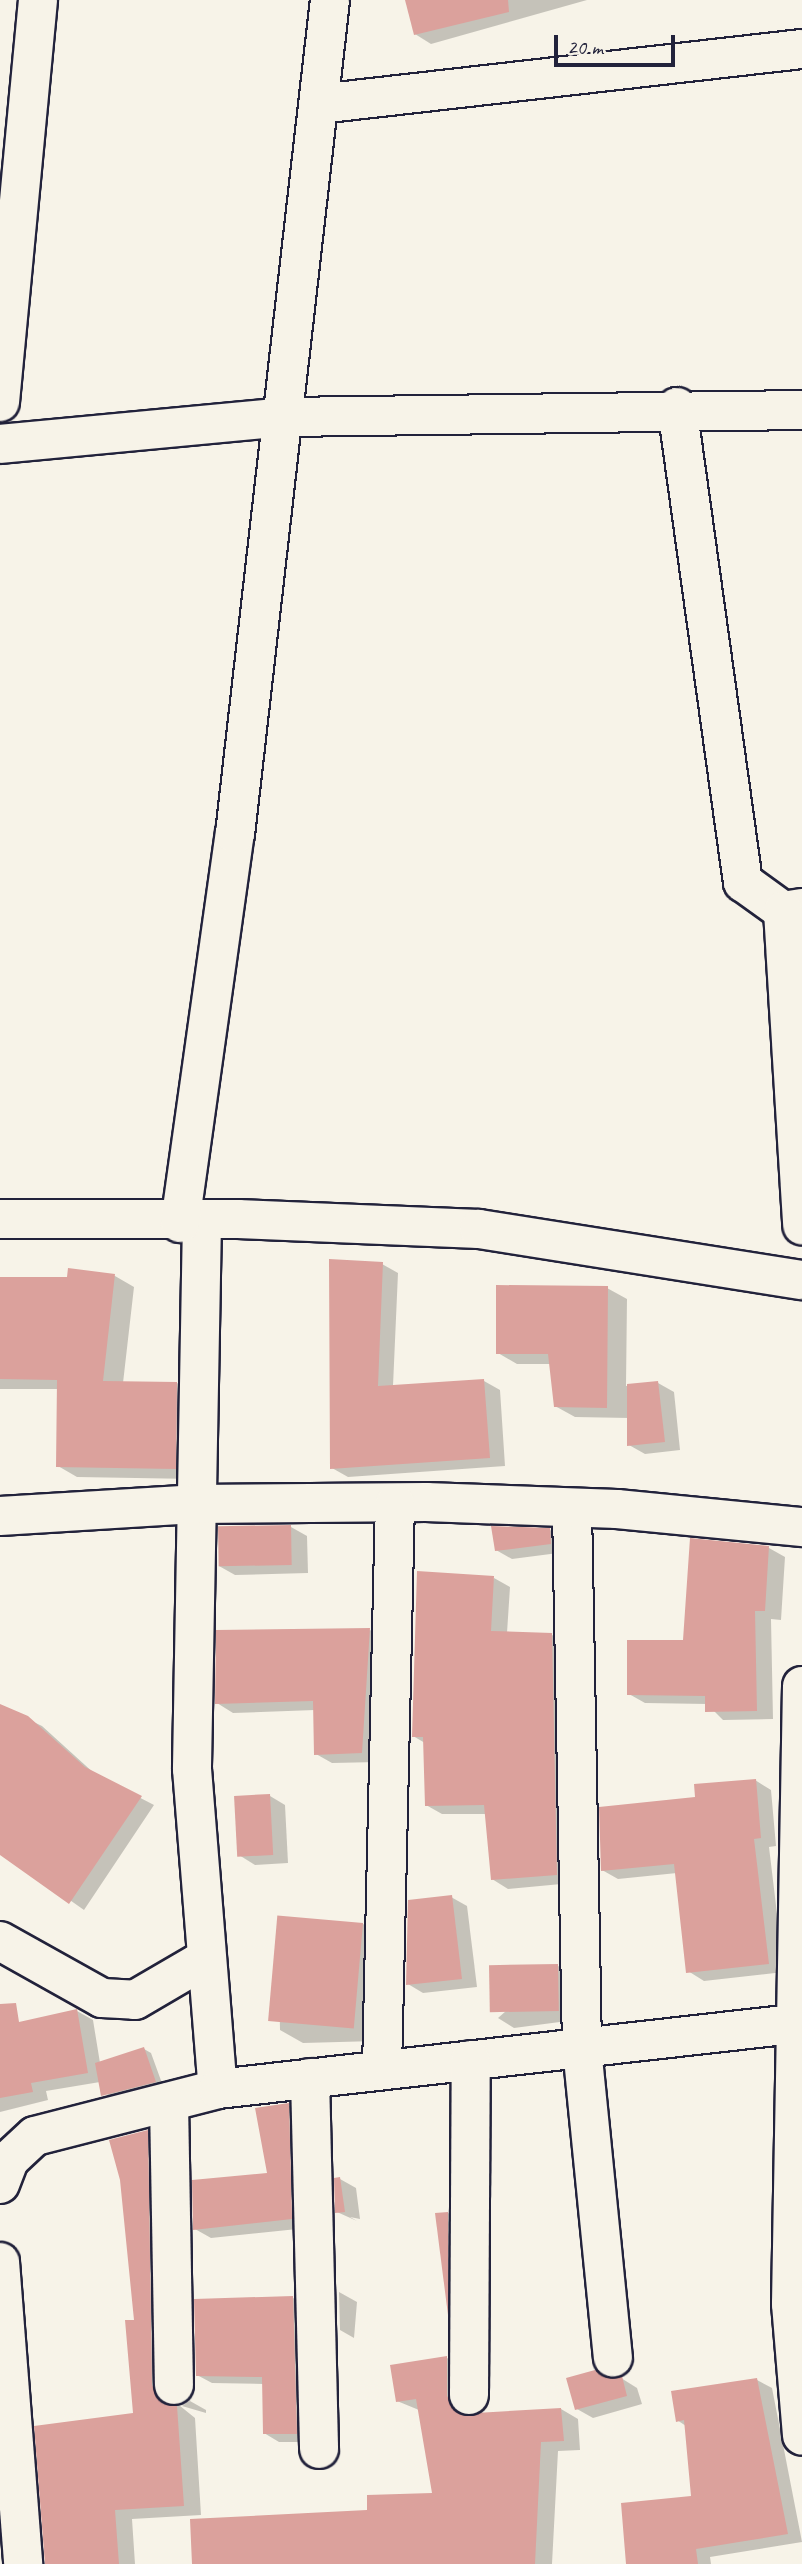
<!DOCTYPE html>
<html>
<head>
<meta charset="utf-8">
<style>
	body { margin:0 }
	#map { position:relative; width:802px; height:2564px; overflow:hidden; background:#f7f3e8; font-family:Caveat,sans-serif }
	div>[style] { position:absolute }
	.shadow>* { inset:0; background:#0003 }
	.building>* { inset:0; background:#dba19c; transform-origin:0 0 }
	.roads { filter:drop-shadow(2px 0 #22223b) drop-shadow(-2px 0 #22223b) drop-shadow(0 2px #22223b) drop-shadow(0 -2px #22223b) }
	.minor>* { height:38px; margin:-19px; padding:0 19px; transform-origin:19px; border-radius:19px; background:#f7f3e8 }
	span { translate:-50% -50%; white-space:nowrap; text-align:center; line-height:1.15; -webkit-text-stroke:6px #f7f3e8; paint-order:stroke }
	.scale { position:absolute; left:554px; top:35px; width:121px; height:32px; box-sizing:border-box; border:4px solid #22223b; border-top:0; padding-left:9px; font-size:21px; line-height:24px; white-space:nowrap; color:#22223b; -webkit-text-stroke:5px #f7f3e8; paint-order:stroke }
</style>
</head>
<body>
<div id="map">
	<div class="shadow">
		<div style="clip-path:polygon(407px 0,587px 0,431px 44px,415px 34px)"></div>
		<div style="clip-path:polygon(382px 1264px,398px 1273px,393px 1386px,484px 1381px,500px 1390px,505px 1466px,348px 1477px,332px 1468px)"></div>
		<div style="clip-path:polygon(115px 1276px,134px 1287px,123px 1383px,177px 1383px,196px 1394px,194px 1479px,77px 1477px,58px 1466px,59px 1389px,0 1389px,0 1279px)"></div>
		<div style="clip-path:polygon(607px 1288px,627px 1299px,626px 1386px,658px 1383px,674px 1392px,680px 1450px,645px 1454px,629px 1445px,629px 1418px,575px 1417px,555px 1406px,550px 1364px,517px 1364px,498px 1353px)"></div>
		<div style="clip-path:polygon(291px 1527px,307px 1536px,308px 1573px,235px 1575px,219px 1566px)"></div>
		<div style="clip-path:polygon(550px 1530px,566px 1539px,566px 1552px,512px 1559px,496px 1550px)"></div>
		<div style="clip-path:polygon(691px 1540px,769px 1548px,785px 1557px,781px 1620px,771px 1619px,773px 1719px,723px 1720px,707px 1704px,645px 1703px,629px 1694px,685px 1642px)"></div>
		<div style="clip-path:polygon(494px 1578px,510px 1587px,507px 1633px,552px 1635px,568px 1644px,572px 1883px,508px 1889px,492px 1879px,487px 1814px,442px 1814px,426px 1805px,425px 1743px,413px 1736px)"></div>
		<div style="clip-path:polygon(370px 1630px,386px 1639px,378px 1762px,332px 1763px,316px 1754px,315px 1710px,233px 1713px,217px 1703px)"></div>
		<div style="clip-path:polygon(0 1706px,42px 1726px,96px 1775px,154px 1805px,84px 1910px,0 1851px)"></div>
		<div style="clip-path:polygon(755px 1780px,771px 1790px,776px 1846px,769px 1847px,784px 1972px,704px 1981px,688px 1971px,677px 1873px,618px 1879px,602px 1870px,697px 1799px)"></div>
		<div style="clip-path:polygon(270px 1796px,285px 1805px,288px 1863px,255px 1865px,239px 1855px)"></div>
		<div style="clip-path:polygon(451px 1897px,467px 1906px,477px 1987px,423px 1993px,408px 1984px)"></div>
		<div style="clip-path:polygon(363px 1924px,386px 1937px,376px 2041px,303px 2043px,280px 2030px,278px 1925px)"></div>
		<div style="clip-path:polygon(558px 1966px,574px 1975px,575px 2020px,514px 2028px,498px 2018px)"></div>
		<div style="clip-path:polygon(77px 2011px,93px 2020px,100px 2063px,144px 2049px,151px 2053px,163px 2086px,111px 2100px,100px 2082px,46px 2091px,48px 2100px,0 2112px,0 2027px)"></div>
		<div style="clip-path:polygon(288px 2105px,304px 2114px,307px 2228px,211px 2238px,195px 2229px,270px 2175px)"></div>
		<div style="clip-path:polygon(147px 2132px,165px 2142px,169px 2397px,195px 2418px,201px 2515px,132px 2519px,135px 2564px,46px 2564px,135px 2414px)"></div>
		<div style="clip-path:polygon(340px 2179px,356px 2188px,360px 2219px,350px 2217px,357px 2221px,337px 2212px)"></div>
		<div style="clip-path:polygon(448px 2213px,464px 2222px,463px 2322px,449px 2314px,437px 2215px)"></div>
		<div style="clip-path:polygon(339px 2292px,357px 2302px,354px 2338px,340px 2330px)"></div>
		<div style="clip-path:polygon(293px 2298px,308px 2306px,311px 2442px,279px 2442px,264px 2433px,264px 2384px,212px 2383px,197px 2375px)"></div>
		<div style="clip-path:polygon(447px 2358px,464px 2368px,466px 2417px,561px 2409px,578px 2419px,580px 2450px,558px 2451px,552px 2564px,194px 2564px,434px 2495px,419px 2410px,397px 2401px,392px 2367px)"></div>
		<div style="clip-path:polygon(621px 2378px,637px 2388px,642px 2404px,593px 2418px,577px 2409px,608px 2379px)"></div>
		<div style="clip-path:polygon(757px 2380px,772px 2388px,802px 2542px,710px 2557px,711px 2564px,628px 2564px,623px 2504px,693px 2497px,686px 2426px,677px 2420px)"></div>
		<div style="clip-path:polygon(190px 2401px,206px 2410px,206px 2413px,182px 2406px)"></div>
	</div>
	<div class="building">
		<div style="clip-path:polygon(405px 0,508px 0,509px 12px,414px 35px)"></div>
		<div style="clip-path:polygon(329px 1259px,383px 1262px,378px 1386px,484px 1379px,490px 1458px,330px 1469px)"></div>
		<div style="clip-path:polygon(68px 1268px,115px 1274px,103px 1381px,177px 1382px,176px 1469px,56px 1467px,57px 1380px,0 1379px,0 1277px,67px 1277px)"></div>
		<div style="clip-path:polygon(496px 1285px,608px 1286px,607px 1408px,554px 1407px,548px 1354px,496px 1354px)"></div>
		<div style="clip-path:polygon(658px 1381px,665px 1442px,627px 1446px,627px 1384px)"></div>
		<div style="left:291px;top:1525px;width:40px;height:73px;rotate:89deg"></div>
		<div style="clip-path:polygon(491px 1526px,550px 1528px,551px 1544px,495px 1551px)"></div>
		<div style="clip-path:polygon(690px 1538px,769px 1546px,765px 1611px,755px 1611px,757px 1711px,705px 1712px,705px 1696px,627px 1695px,627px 1640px,683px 1640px)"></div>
		<div style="clip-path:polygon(417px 1571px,494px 1576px,491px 1631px,552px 1633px,557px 1875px,491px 1880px,484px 1805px,425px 1806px,423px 1737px,412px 1737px)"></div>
		<div style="clip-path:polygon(370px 1628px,362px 1753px,314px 1755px,313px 1701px,215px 1704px,216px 1630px)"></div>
		<div style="clip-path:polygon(0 1704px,28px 1716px,85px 1767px,142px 1796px,69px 1904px,0 1855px)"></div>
		<div style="clip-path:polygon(756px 1779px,761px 1838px,754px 1839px,769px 1964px,686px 1973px,674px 1864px,601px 1871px,599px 1807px,695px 1797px,694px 1784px)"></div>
		<div style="left:270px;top:1794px;width:61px;height:36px;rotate:87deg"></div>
		<div style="clip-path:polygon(452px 1895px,462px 1979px,406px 1985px,408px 1900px)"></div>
		<div style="left:363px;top:1923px;width:106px;height:86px;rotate:95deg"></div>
		<div style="left:558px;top:1964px;width:47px;height:69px;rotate:89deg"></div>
		<div style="clip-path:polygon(16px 2003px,19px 2022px,77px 2009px,88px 2073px,31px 2083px,33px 2092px,0 2098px,0 2004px)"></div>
		<div style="clip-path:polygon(144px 2047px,156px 2082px,101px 2096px,95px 2063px)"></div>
		<div style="clip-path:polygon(289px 2103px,292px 2219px,193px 2230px,192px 2180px,267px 2173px,255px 2108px)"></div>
		<div style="clip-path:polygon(148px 2130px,152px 2385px,163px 2404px,177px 2406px,184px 2506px,115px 2510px,119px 2564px,45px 2564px,34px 2426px,133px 2413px,125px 2320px,134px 2320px,120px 2180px,109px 2140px)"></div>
		<div style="clip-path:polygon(340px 2177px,345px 2212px,335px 2213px,334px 2178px)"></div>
		<div style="clip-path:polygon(448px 2212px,448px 2315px,435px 2213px)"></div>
		<div style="clip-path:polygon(293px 2296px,297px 2434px,263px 2434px,262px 2377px,196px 2376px,194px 2299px)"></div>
		<div style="clip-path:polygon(447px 2356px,447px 2396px,459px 2414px,561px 2408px,564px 2441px,541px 2442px,535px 2564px,192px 2564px,190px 2519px,367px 2510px,367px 2495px,432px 2493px,416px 2399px,396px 2402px,390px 2365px)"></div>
		<div style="clip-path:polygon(595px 2370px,605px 2377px,622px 2376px,627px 2396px,575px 2410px,566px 2378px)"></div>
		<div style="clip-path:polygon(757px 2378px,788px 2534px,696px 2549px,698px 2564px,626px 2564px,621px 2503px,691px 2496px,684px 2420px,676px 2422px,671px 2391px)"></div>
	</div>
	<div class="roads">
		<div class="minor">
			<div style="left:319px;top:104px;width:486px;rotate:-6.5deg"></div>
			<div style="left:0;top:402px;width:404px;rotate:-84.6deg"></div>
			<div style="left:677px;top:407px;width:480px;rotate:82.1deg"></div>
			<div style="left:743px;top:882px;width:49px;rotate:35.9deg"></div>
			<div style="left:783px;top:911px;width:19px;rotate:-9deg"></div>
			<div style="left:0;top:444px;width:285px;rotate:-5.4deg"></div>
			<div style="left:284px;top:417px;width:518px;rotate:-0.77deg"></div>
			<div style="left:783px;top:911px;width:315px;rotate:86.5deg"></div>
			<div style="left:0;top:1219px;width:238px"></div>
			<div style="left:238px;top:1219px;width:241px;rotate:2.4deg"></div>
			<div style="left:479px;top:1229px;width:327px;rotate:9deg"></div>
			<div style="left:202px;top:1221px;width:548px;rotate:91.05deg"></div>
			<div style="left:192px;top:1769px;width:321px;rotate:85.4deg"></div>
			<div style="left:180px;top:1223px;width:393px;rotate:-82deg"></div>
			<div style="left:235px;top:834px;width:839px;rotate:-83.5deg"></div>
			<div style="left:572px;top:1508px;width:540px;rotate:88.94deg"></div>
			<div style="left:582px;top:2048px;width:311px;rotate:84.3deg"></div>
			<div style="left:0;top:1516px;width:195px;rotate:-3.5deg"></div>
			<div style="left:195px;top:1504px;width:231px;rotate:-0.5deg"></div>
			<div style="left:426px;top:1502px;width:191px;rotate:2.1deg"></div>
			<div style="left:617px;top:1509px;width:186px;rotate:5.6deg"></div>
			<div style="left:802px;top:1686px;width:618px;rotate:91.02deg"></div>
			<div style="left:791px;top:2304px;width:132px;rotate:85.2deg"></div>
			<div style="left:0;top:1941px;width:117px;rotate:29.2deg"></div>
			<div style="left:102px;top:1998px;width:33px;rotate:3deg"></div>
			<div style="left:135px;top:2000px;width:83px;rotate:-30.3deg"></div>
			<div style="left:382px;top:2070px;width:567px;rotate:-88.69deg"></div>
			<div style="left:310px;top:2078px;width:371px;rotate:88.6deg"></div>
			<div style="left:169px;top:2102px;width:283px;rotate:89deg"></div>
			<div style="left:0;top:2184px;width:26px;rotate:-69deg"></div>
			<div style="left:9px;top:2160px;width:35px;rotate:-43deg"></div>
			<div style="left:35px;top:2136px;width:189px;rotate:-14.4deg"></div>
			<div style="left:218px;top:2089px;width:588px;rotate:-6.45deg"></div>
			<div style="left:0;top:2262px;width:303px;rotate:85.6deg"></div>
			<div style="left:469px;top:2395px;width:335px;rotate:-89.7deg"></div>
		</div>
	</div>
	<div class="scale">20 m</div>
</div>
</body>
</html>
